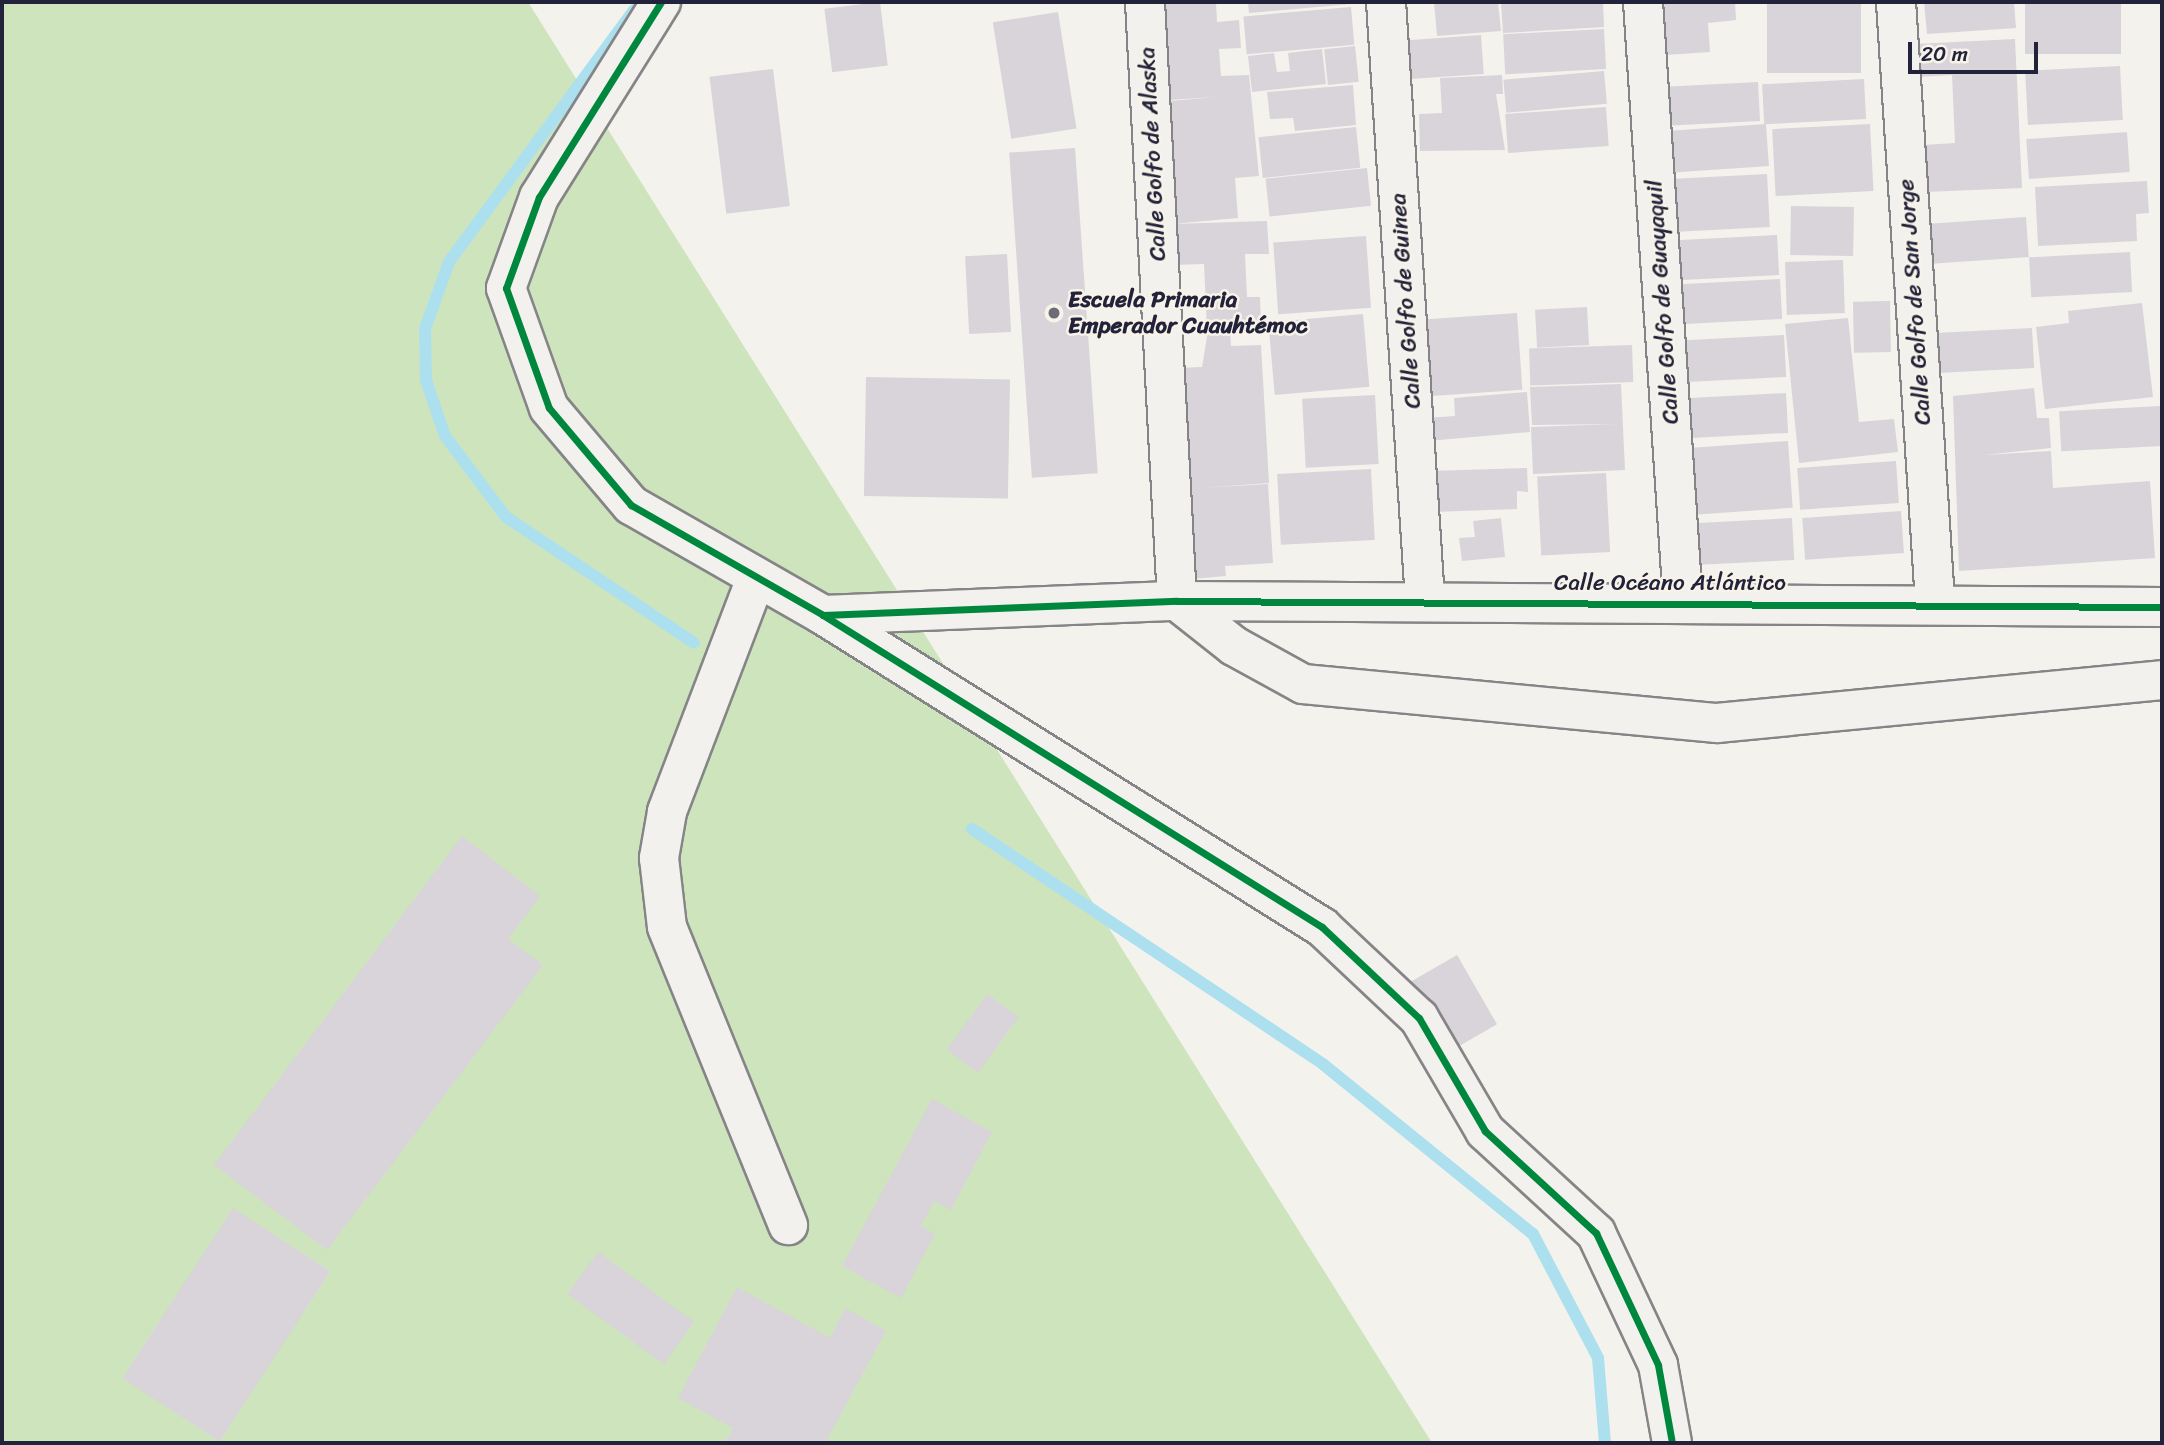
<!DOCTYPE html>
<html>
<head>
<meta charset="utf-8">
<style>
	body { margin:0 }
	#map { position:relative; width:2164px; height:1445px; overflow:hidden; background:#f4f2ec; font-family:Sriracha,sans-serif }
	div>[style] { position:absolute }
	.green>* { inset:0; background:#cde4bd }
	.stream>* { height:12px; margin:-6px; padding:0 6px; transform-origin:6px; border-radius:6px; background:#ade0ef }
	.building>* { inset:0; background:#d8d4da; transform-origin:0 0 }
	.roads { filter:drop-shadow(2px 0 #858486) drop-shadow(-2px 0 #858486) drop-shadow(0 2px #858486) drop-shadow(0 -2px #858486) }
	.minor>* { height:38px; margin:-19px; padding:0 19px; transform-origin:19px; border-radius:19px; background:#f2f1ed }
	.cycleway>* { height:7px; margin:-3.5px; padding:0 3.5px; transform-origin:3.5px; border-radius:3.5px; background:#00873e }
	.dots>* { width:19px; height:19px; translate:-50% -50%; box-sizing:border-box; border:4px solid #f7f3e8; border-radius:50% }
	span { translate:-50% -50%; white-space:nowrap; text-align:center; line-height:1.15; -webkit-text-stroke:5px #f7f3e8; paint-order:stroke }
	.street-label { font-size:23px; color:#22223b }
	.poi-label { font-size:23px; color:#22223b; font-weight:700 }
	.left { translate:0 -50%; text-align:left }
	.frame { position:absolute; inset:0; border:4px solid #22223b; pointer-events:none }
	.scale { position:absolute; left:1908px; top:42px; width:130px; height:32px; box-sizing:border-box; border:4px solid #22223b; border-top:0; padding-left:9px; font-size:21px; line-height:24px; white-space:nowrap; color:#22223b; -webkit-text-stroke:5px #f7f3e8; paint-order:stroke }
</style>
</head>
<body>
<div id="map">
	<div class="green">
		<div style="clip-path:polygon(2px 2px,528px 2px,1432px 1443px,2px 1443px)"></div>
	</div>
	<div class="stream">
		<div style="left:634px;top:10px;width:313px;rotate:126.3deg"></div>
		<div style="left:449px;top:262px;width:71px;rotate:109.7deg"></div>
		<div style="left:425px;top:329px;width:51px;rotate:88.9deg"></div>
		<div style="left:426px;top:380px;width:59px;rotate:71.3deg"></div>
		<div style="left:445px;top:436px;width:101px;rotate:53deg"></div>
		<div style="left:506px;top:517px;width:226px;rotate:33.8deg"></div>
		<div style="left:972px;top:829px;width:424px;rotate:33.8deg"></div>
		<div style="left:1324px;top:1065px;width:269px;rotate:39deg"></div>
		<div style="left:1533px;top:1234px;width:140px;rotate:62.3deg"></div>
		<div style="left:1598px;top:1358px;width:85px;rotate:85.3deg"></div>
	</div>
	<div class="building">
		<div style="left:880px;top:2px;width:64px;height:56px;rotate:83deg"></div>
		<div style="clip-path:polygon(1160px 2px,1216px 2px,1217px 22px,1239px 20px,1241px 48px,1219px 49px,1221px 76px,1249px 75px,1259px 176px,1235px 178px,1238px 218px,1172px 224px,1267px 221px,1269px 254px,1245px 254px,1247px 297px,1260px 297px,1261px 322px,1252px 327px,1207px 329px,1204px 264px,1172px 265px,1158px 102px,1217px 97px,1167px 100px)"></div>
		<div style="clip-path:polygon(1248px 2px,1352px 2px,1352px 4px,1249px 13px)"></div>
		<div style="clip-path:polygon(1434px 2px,1498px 2px,1501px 31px,1437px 36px)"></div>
		<div style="clip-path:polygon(1501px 2px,1603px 2px,1604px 27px,1503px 33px)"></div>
		<div style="clip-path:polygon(1662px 2px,1735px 2px,1736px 20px,1708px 23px,1710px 52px,1665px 55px)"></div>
		<div style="left:1767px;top:2px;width:94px;height:71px"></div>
		<div style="clip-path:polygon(1924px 2px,2014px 2px,2016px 28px,1927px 34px)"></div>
		<div style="left:2025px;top:2px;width:96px;height:52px"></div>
		<div style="left:1351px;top:7px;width:38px;height:108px;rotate:85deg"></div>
		<div style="left:1058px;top:12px;width:118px;height:66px;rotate:81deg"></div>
		<div style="left:1604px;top:29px;width:40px;height:101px;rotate:87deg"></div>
		<div style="left:1481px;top:35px;width:39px;height:74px;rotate:86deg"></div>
		<div style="clip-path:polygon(2015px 39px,2022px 188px,1925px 192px,1923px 145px,1955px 143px,1952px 75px,1917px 77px,1915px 44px)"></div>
		<div style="left:1355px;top:46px;width:36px;height:31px;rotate:84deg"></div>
		<div style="clip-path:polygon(1322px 49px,1326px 84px,1252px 92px,1248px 56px,1274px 53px,1277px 72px,1290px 71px,1288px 53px)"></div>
		<div style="left:2120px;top:66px;width:54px;height:95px;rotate:87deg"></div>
		<div style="left:773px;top:69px;width:138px;height:64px;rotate:83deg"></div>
		<div style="left:1604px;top:71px;width:33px;height:101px;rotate:85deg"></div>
		<div style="clip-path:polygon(1502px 75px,1503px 94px,1496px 94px,1505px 150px,1420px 151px,1419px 114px,1442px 113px,1440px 78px)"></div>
		<div style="left:1864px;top:79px;width:40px;height:102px;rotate:87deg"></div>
		<div style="left:1758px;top:82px;width:39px;height:93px;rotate:87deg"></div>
		<div style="clip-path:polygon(1353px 85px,1356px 125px,1295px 131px,1293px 118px,1270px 119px,1267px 92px)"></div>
		<div style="left:1606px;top:107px;width:39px;height:101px;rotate:86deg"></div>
		<div style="left:1766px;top:124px;width:42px;height:99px;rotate:86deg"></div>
		<div style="left:1870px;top:124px;width:67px;height:98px;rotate:87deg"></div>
		<div style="left:1356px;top:127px;width:41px;height:98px;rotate:84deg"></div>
		<div style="left:2127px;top:132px;width:40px;height:101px;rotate:86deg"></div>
		<div style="left:1075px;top:148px;width:326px;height:66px;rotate:86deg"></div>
		<div style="left:1367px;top:168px;width:38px;height:102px;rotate:84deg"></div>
		<div style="left:1767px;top:174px;width:53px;height:92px;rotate:87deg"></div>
		<div style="clip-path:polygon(2147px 181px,2149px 213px,2136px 214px,2137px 241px,2038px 246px,2035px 187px)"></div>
		<div style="left:1791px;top:206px;width:63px;height:49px;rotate:1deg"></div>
		<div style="left:2026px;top:217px;width:40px;height:100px;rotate:86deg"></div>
		<div style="left:1777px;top:235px;width:40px;height:101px;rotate:87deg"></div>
		<div style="left:1366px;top:236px;width:72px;height:93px;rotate:86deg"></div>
		<div style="left:2130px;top:252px;width:40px;height:101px;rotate:87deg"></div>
		<div style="left:1007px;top:254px;width:78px;height:42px;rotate:87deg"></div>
		<div style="left:1843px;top:260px;width:53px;height:58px;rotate:88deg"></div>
		<div style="left:1780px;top:279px;width:40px;height:101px;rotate:87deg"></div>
		<div style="left:1890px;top:301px;width:51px;height:37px;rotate:89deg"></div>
		<div style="clip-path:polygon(2142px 303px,2153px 397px,2045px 409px,2036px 327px,2069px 323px,2068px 311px)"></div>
		<div style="left:1587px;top:307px;width:38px;height:52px;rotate:87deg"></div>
		<div style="left:1517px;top:313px;width:77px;height:101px;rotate:86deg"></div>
		<div style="left:1363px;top:314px;width:73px;height:95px;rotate:85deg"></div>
		<div style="clip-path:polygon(1848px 318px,1859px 422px,1894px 419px,1898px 452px,1799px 463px,1785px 324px)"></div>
		<div style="left:2032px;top:328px;width:40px;height:101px;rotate:87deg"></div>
		<div style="clip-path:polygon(1230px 330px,1231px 346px,1261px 345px,1269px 483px,1200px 488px,1268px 484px,1273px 563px,1225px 566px,1226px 576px,1192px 579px,1179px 368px,1202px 367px,1208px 331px)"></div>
		<div style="left:1784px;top:335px;width:42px;height:99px;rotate:87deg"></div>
		<div style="left:1632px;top:345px;width:37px;height:103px;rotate:88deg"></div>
		<div style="left:866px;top:377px;width:144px;height:119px;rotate:1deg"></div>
		<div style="clip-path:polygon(1621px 384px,1625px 470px,1533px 474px,1531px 427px,1616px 424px,1532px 425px,1530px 387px)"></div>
		<div style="clip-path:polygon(2034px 388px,2037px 418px,2049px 418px,2051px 448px,1983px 455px,2051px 451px,2053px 488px,2150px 481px,2155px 558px,1959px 571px,1953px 396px)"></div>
		<div style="clip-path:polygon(1527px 392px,1530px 432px,1428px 441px,1426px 418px,1455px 416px,1454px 398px)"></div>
		<div style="left:1786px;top:393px;width:40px;height:101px;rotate:87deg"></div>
		<div style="left:1375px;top:395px;width:69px;height:73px;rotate:87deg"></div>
		<div style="left:2160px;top:406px;width:40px;height:101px;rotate:87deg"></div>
		<div style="left:1788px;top:441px;width:67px;height:99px;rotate:86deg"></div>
		<div style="left:1896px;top:461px;width:42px;height:99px;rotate:86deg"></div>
		<div style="clip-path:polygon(1527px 468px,1528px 492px,1517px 491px,1517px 509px,1432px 512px,1430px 471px)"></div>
		<div style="left:1371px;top:469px;width:71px;height:94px;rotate:87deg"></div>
		<div style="left:1606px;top:473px;width:79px;height:69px;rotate:87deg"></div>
		<div style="left:1901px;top:511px;width:42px;height:99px;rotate:86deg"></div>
		<div style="clip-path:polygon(1501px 518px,1505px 557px,1462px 561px,1459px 538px,1475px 537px,1473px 521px)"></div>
		<div style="left:1792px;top:518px;width:42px;height:99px;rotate:87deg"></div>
		<div style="clip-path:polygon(462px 836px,540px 896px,508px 939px,543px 965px,327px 1250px,214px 1165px)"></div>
		<div style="left:1457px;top:955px;width:80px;height:54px;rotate:60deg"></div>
		<div style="left:987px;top:994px;width:39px;height:69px;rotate:36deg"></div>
		<div style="clip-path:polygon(932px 1099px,992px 1132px,951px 1210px,934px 1201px,921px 1226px,935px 1234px,901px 1298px,842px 1266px)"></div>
		<div style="left:233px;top:1208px;width:116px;height:203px;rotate:33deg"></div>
		<div style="left:598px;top:1252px;width:119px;height:52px;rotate:36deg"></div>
		<div style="clip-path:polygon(737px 1287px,830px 1338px,845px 1308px,886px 1331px,825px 1443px,725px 1443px,733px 1428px,678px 1398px)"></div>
	</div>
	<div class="roads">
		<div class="minor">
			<div style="left:661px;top:2px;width:230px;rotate:122deg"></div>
			<div style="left:539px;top:197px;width:97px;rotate:109.9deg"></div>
			<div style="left:506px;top:288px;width:127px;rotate:70.3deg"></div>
			<div style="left:549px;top:408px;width:127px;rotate:49.8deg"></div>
			<div style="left:631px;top:505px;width:221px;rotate:29.8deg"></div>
			<div style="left:823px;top:615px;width:589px;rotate:32.02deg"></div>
			<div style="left:1322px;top:927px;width:133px;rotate:43.2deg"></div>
			<div style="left:1419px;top:1018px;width:131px;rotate:59.7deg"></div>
			<div style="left:1485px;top:1131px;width:151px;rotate:42.6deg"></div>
			<div style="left:1596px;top:1233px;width:146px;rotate:64.8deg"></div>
			<div style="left:1658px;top:1365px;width:79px;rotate:79.8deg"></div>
			<div style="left:1145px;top:2px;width:600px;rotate:86.94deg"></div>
			<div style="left:1386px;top:2px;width:600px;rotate:86.27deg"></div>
			<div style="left:1643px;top:2px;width:602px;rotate:86.19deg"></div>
			<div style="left:1896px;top:2px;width:601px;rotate:86.28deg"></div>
			<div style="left:755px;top:581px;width:247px;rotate:110.9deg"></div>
			<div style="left:667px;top:812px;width:47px;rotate:99.9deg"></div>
			<div style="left:659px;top:858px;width:69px;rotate:83.4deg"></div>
			<div style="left:667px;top:927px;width:322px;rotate:67.9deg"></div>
			<div style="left:1177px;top:601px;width:73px;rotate:38.3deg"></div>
			<div style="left:1234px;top:646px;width:79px;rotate:28.8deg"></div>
			<div style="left:1303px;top:684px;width:416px;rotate:5.4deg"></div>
			<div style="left:1717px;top:723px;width:447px;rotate:-5.5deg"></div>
			<div style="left:823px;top:615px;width:354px;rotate:-2.3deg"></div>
			<div style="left:1177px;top:601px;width:985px;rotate:0.35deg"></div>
		</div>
	</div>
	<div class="cycleway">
		<div style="left:661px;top:2px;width:230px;rotate:122deg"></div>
		<div style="left:539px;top:197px;width:97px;rotate:109.9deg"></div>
		<div style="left:506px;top:288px;width:127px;rotate:70.3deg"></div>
		<div style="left:549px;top:408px;width:127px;rotate:49.8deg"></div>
		<div style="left:631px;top:505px;width:221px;rotate:29.8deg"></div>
		<div style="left:823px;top:615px;width:589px;rotate:32.02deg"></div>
		<div style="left:1322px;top:927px;width:133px;rotate:43.2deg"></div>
		<div style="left:1419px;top:1018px;width:131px;rotate:59.7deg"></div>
		<div style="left:1485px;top:1131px;width:151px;rotate:42.6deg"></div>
		<div style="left:1596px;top:1233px;width:146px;rotate:64.8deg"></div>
		<div style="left:1658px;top:1365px;width:79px;rotate:79.8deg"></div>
		<div style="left:823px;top:615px;width:354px;rotate:-2.3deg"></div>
		<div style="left:1177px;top:601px;width:985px;rotate:0.35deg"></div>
	</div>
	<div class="dots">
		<div style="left:1054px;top:313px;background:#6c6b79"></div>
	</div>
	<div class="street-label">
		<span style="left:1153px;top:154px;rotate:-93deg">Calle Golfo de Alaska</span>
		<span style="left:1406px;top:301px;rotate:-94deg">Calle Golfo de Guinea</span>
		<span style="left:1663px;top:302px;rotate:-94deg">Calle Golfo de Guayaquil</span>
		<span style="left:1915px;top:302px;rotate:-94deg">Calle Golfo de San Jorge</span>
		<span style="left:1670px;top:583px">Calle Océano Atlántico</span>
	</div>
	<div class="poi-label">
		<span class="left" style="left:1068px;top:313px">Escuela Primaria<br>Emperador Cuauhtémoc</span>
	</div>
	<div class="frame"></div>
	<div class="scale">20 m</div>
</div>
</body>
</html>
